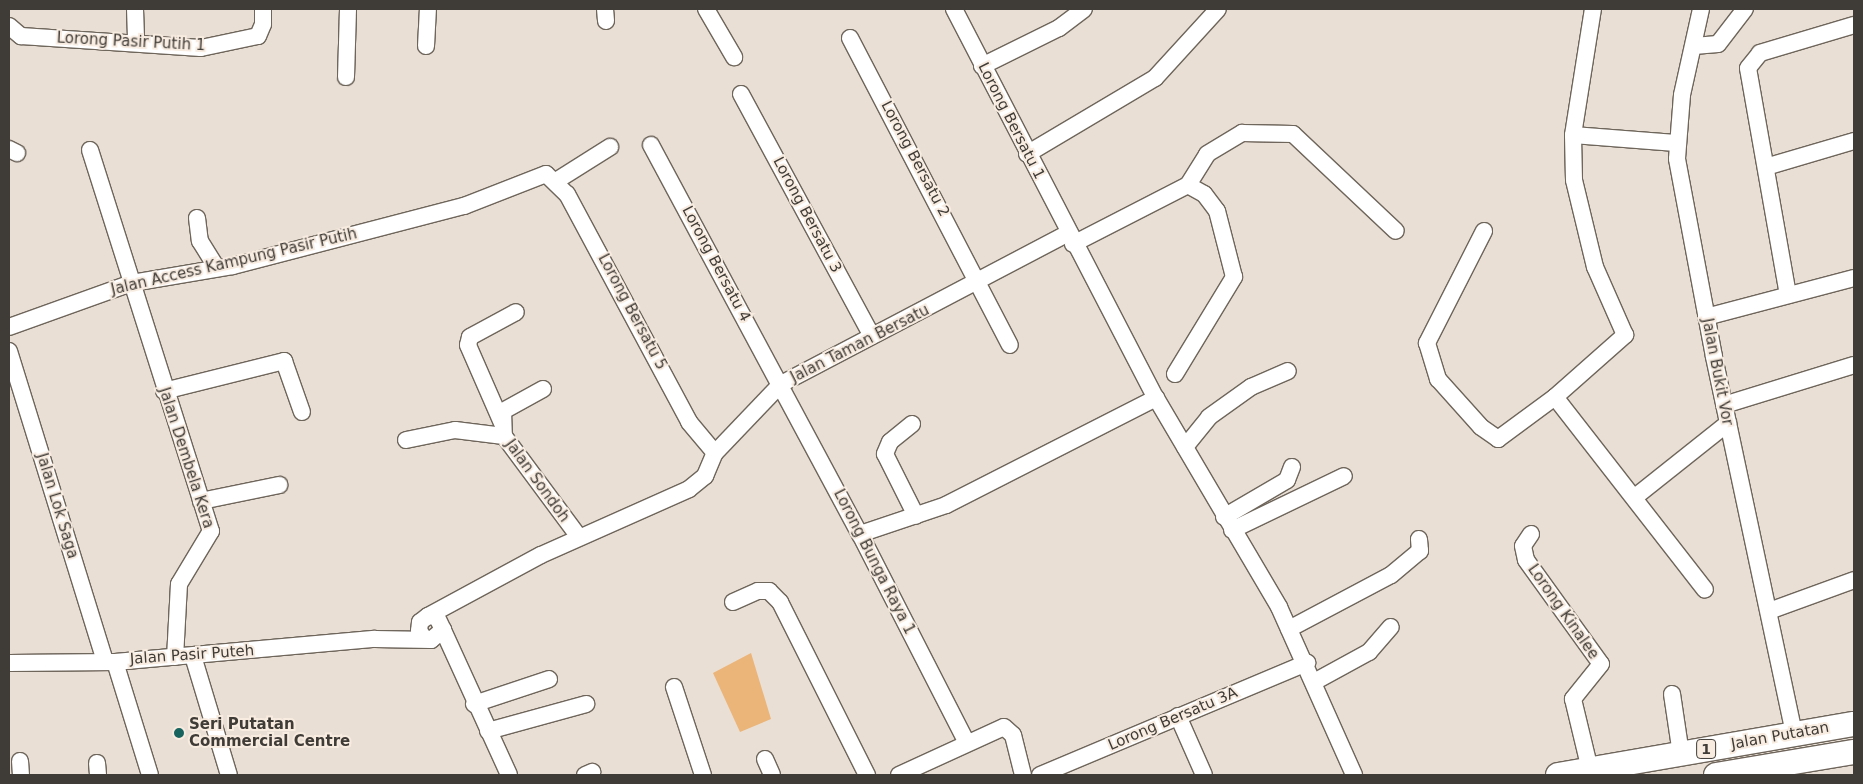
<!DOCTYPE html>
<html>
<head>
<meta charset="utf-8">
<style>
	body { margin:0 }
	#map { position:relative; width:1863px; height:784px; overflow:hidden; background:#eadfd4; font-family:"DejaVu Sans",sans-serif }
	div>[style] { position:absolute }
	.green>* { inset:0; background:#ebb479 }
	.roads { filter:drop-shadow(1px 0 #6e655b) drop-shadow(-1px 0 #6e655b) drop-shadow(0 1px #6e655b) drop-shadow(0 -1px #6e655b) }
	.minor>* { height:16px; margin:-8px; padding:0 8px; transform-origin:8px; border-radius:8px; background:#fff }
	.highway>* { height:24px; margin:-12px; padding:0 12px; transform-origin:12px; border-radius:12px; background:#fff }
	.dots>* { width:14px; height:14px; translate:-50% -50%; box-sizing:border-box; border:2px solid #f8ece1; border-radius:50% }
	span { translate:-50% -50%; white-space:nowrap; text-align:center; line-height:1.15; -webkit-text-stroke:4px #f8ece1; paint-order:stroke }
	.shield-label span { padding:1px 4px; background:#f8ece1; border:1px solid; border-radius:4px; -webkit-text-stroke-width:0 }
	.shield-label { font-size:14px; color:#3f3b36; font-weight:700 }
	.street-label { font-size:15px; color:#3f3b36 }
	.poi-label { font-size:15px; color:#3f3b36; font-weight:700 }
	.left { translate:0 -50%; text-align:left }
	.frame { position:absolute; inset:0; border:10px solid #3f3b36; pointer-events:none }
</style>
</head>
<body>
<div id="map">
	<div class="green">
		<div style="clip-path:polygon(751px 653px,771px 719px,740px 732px,713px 673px)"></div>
	</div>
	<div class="roads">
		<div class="minor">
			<div style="left:135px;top:9px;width:32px;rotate:88deg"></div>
			<div style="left:605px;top:9px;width:12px;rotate:85deg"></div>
			<div style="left:706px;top:9px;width:56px;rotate:59.7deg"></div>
			<div style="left:954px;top:9px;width:438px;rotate:62.6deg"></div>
			<div style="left:1156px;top:398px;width:243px;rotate:59.5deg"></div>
			<div style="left:1279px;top:607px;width:184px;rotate:65.9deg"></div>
			<div style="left:1701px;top:9px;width:88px;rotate:102.5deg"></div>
			<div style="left:1682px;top:95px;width:64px;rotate:94.5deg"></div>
			<div style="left:1677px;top:159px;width:201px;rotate:79.4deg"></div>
			<div style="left:1714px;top:357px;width:384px;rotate:78deg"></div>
			<div style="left:9px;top:26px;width:16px;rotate:40deg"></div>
			<div style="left:21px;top:36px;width:180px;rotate:3.8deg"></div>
			<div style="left:201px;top:48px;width:58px;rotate:-11.9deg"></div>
			<div style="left:258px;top:36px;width:13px;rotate:-67deg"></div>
			<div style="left:263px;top:24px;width:15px;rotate:-90deg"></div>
			<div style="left:850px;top:38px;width:346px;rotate:62.5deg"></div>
			<div style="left:426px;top:46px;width:37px;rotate:-87deg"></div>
			<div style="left:1694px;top:46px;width:24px;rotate:-5deg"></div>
			<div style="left:1718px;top:44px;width:44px;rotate:-52.4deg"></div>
			<div style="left:982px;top:66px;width:86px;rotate:-26.3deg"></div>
			<div style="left:1059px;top:28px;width:31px;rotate:-37deg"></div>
			<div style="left:346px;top:77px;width:68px;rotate:-88.3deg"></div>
			<div style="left:741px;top:94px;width:275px;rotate:61.6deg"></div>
			<div style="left:1573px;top:135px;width:103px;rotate:4.4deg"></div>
			<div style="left:651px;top:145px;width:442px;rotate:61.8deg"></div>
			<div style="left:860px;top:534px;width:233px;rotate:62.9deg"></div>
			<div style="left:9px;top:149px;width:9px;rotate:27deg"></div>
			<div style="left:90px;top:150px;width:400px;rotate:72.4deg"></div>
			<div style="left:211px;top:531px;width:62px;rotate:121.1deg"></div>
			<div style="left:179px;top:584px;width:73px;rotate:93.1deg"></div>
			<div style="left:1027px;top:154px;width:149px;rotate:-30.7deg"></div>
			<div style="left:1155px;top:78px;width:93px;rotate:-47.6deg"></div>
			<div style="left:1769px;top:166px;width:89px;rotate:-16.4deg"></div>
			<div style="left:556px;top:181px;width:64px;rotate:-32.2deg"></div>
			<div style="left:197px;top:218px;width:23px;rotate:83deg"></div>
			<div style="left:200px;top:241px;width:32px;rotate:58deg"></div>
			<div style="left:1484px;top:231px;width:126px;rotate:117deg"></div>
			<div style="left:1427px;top:343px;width:38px;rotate:73deg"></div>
			<div style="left:1438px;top:379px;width:64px;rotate:48.1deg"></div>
			<div style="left:1481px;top:427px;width:21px;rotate:35deg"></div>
			<div style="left:1498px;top:439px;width:71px;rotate:-36.4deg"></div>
			<div style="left:1555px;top:397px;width:244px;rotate:52.1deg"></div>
			<div style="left:1073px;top:244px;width:129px;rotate:-27.2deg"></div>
			<div style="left:1188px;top:185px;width:36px;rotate:-58deg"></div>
			<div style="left:1207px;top:154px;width:41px;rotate:-31deg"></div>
			<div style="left:1242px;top:133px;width:51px;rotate:1.1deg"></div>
			<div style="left:1293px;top:134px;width:141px;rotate:43.3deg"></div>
			<div style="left:1788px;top:295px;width:230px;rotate:-100deg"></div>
			<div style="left:1748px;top:68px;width:19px;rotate:-51deg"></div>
			<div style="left:1760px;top:53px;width:98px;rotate:-16.6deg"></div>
			<div style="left:1706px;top:317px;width:153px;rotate:-14.8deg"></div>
			<div style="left:9px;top:327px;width:131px;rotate:-19.7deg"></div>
			<div style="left:132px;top:283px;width:102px;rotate:-9.6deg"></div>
			<div style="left:233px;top:266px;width:239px;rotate:-14.6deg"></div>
			<div style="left:464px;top:206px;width:88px;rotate:-21.3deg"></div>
			<div style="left:546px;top:174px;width:29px;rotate:44deg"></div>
			<div style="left:567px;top:194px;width:259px;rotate:61.8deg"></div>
			<div style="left:689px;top:422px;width:40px;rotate:50deg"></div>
			<div style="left:9px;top:351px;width:325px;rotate:72.8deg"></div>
			<div style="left:1175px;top:374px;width:114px;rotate:-58.7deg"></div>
			<div style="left:1234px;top:277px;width:68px;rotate:-104.4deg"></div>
			<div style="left:1217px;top:211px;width:21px;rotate:-127deg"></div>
			<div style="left:1204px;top:194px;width:18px;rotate:-151deg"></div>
			<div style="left:543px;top:389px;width:46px;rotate:151.2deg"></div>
			<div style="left:503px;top:411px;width:25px;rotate:88deg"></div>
			<div style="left:504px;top:436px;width:126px;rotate:53.4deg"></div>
			<div style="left:164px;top:391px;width:124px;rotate:-14deg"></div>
			<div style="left:284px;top:361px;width:54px;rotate:70.6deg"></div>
			<div style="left:1555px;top:397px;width:94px;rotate:-41.5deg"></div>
			<div style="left:1625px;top:335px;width:74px;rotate:-113.8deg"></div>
			<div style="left:1595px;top:267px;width:89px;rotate:-103.6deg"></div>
			<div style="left:1574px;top:180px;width:45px;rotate:-91.3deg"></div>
			<div style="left:1573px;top:135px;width:128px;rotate:-81deg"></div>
			<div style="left:1724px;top:405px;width:136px;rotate:-17.1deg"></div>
			<div style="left:502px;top:423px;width:85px;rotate:-113.6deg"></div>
			<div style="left:468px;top:345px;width:8px;rotate:-76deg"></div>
			<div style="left:470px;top:337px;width:52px;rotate:-28.5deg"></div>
			<div style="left:912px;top:424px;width:28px;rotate:141deg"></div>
			<div style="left:890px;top:442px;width:13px;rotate:113deg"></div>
			<div style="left:885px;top:454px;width:69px;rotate:63.4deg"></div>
			<div style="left:406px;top:440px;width:50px;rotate:-11.5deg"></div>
			<div style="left:455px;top:430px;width:49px;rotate:7deg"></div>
			<div style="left:1185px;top:447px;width:38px;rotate:-51deg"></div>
			<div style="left:1209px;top:417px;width:52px;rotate:-35.5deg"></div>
			<div style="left:1251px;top:387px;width:40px;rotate:-23.4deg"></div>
			<div style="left:1635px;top:497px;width:119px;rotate:-38.5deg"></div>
			<div style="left:201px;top:501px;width:80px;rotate:-11.6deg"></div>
			<div style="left:1224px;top:517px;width:73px;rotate:-30.4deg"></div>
			<div style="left:1287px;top:480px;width:14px;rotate:-69deg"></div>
			<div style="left:1232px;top:530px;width:124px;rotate:-25.7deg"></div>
			<div style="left:860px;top:534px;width:91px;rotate:-18.6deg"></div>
			<div style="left:946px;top:505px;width:236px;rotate:-27deg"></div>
			<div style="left:1531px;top:534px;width:14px;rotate:124deg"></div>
			<div style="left:1523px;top:546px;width:14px;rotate:78deg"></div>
			<div style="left:1526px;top:560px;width:128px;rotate:54.2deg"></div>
			<div style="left:1601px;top:664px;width:45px;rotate:128.7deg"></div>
			<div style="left:1573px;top:699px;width:73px;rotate:76.5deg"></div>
			<div style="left:733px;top:602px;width:27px;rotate:-24deg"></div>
			<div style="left:758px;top:591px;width:11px"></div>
			<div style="left:769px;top:591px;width:16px;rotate:45deg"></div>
			<div style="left:780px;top:602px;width:194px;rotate:63.3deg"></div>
			<div style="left:1769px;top:611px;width:90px;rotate:-20deg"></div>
			<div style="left:428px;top:616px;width:128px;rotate:-28.4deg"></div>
			<div style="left:541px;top:555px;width:162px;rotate:-24deg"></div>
			<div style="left:689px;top:489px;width:21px;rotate:-39deg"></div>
			<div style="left:705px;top:476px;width:25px;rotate:-67deg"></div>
			<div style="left:715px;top:453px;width:95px;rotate:-46.3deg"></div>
			<div style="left:781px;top:384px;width:325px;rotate:-27.7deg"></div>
			<div style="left:1289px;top:629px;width:115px;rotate:-27.9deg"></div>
			<div style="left:1391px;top:575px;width:38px;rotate:-40deg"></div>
			<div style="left:1420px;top:551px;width:12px;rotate:-95deg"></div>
			<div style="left:443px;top:630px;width:159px;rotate:65.5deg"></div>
			<div style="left:193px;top:656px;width:124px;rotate:73.2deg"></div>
			<div style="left:115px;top:662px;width:118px;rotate:72.8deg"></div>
			<div style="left:9px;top:663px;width:106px;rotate:-0.5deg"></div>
			<div style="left:115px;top:662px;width:261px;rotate:-5.1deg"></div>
			<div style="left:375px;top:639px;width:56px;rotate:1deg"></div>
			<div style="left:431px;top:640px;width:16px;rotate:-40deg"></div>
			<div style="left:443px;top:630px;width:14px;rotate:-115deg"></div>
			<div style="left:437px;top:617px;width:9px;rotate:-174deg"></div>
			<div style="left:428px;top:616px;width:10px;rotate:143deg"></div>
			<div style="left:420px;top:622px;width:9px;rotate:96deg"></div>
			<div style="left:419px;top:631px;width:10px;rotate:53deg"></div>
			<div style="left:1314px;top:682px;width:63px;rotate:-28.6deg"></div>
			<div style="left:1369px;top:652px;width:33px;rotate:-49deg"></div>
			<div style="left:674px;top:687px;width:93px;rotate:71.8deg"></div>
			<div style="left:1672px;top:694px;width:61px;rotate:81.5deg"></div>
			<div style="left:474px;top:704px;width:79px;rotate:-18.4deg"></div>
			<div style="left:1178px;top:716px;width:64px;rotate:66.2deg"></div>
			<div style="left:488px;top:731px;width:102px;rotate:-15.4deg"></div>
			<div style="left:765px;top:759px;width:17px;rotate:66deg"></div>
			<div style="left:20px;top:761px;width:14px;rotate:86deg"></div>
			<div style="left:97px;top:763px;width:12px;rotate:85deg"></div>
			<div style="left:585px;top:775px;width:8px;rotate:-23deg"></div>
			<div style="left:899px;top:775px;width:115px;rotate:-24.6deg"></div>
			<div style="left:1004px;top:727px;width:12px;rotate:42deg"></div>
			<div style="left:1013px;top:735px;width:41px;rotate:76deg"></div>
			<div style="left:1040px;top:775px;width:290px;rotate:-22.8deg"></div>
		</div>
		<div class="highway">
			<div style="left:1558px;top:775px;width:300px;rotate:-9.8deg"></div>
			<div style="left:1716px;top:775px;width:140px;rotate:-9.5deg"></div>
		</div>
	</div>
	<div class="dots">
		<div style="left:179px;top:733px;background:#17645f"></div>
	</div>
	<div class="shield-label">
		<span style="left:1706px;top:749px">1</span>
	</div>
	<div class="street-label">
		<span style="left:131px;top:42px;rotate:3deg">Lorong Pasir Putih 1</span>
		<span style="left:1011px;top:121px;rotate:63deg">Lorong Bersatu 1</span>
		<span style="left:915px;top:159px;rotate:62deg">Lorong Bersatu 2</span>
		<span style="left:807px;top:215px;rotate:62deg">Lorong Bersatu 3</span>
		<span style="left:234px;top:262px;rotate:-13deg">Jalan Access Kampung Pasir Putih</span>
		<span style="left:716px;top:264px;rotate:62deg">Lorong Bersatu 4</span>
		<span style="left:632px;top:312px;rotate:62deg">Lorong Bersatu 5</span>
		<span style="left:860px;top:344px;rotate:-27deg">Jalan Taman Bersatu</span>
		<span style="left:1717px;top:372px;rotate:79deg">Jalan Bukit Vor</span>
		<span style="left:186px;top:458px;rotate:72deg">Jalan Dembela Kera</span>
		<span style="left:537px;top:481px;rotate:54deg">Jalan Sondoh</span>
		<span style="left:57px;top:506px;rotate:73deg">Jalan Lok Saga</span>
		<span style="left:874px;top:562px;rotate:63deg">Lorong Bunga Raya 1</span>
		<span style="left:1563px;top:612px;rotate:55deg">Lorong Kinalee</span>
		<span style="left:192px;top:655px;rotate:-4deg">Jalan Pasir Puteh</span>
		<span style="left:1173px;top:719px;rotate:-23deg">Lorong Bersatu 3A</span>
		<span style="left:1780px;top:736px;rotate:-10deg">Jalan Putatan</span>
	</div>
	<div class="poi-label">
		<span class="left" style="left:189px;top:733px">Seri Putatan<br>Commercial Centre</span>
	</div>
	<div class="frame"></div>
</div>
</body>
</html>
